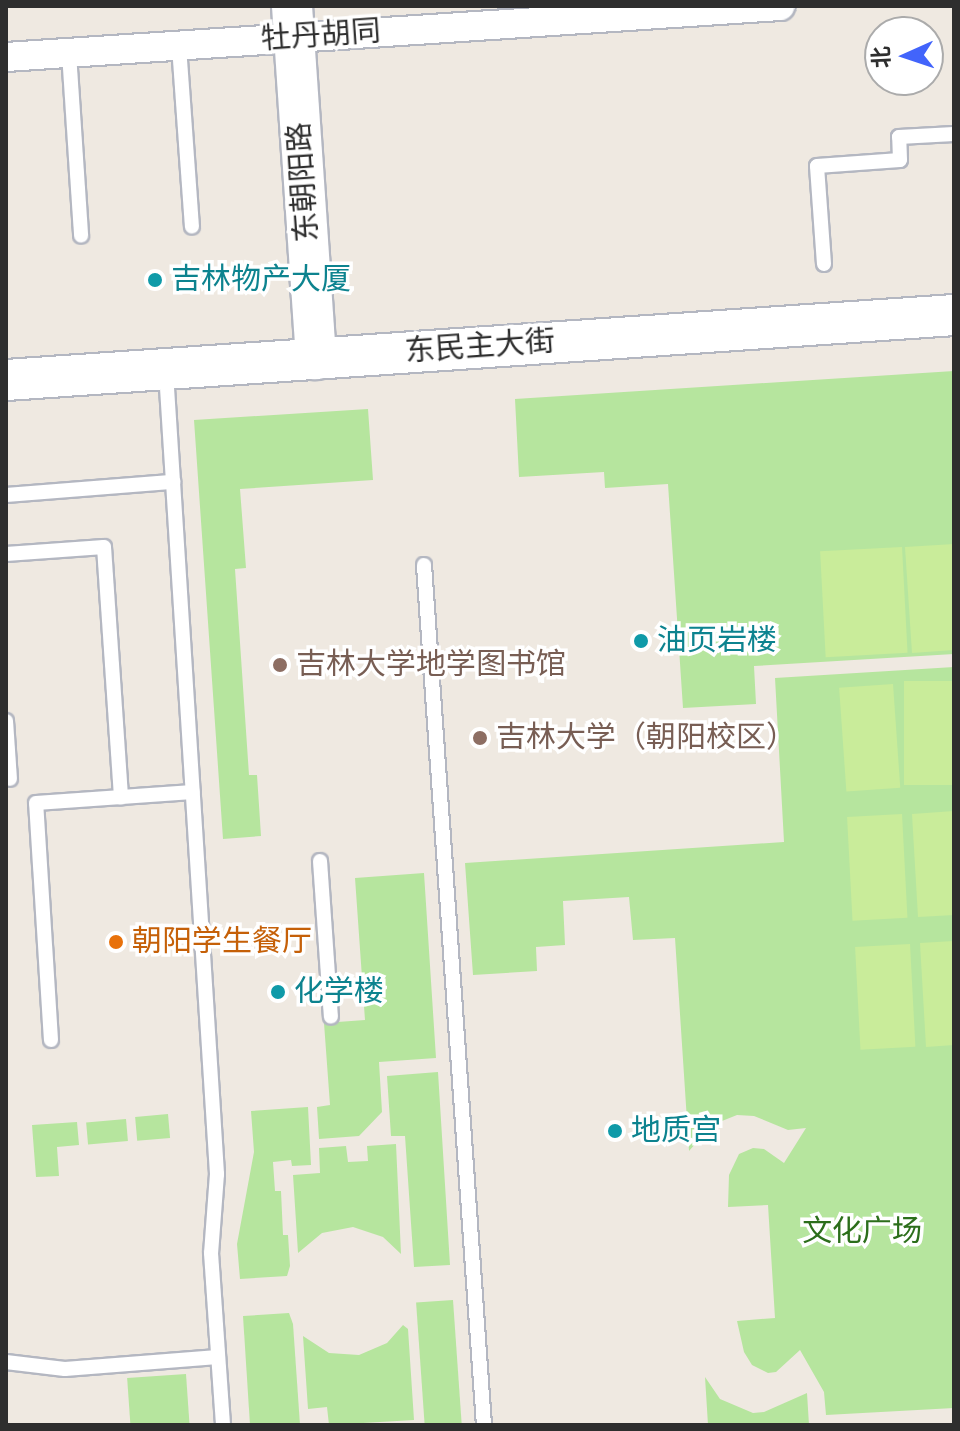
<!DOCTYPE html>
<html>
<head>
<meta charset="utf-8">
<style>
	body { margin:0 }
	#map { position:relative; width:960px; height:1431px; overflow:hidden; background:#efe9e1; font-family:"Alegreya Sans","Noto Sans SC",sans-serif }
	div>[style] { position:absolute }
	.green>* { inset:0; background:#b6e59e; transform-origin:0 0 }
	.pitch>* { inset:0; background:#c9ec9a; transform-origin:0 0 }
	.roads { filter:drop-shadow(2px 0 #b4b7c1) drop-shadow(-2px 0 #b4b7c1) drop-shadow(0 2px #b4b7c1) drop-shadow(0 -2px #b4b7c1) }
	.lane>* { height:14px; margin:-7px; padding:0 7px; transform-origin:7px; border-radius:7px; background:#fff }
	.street>* { height:28px; margin:-14px; padding:0 14px; transform-origin:14px; border-radius:14px; background:#fff }
	.secondary>* { height:40px; margin:-20px; padding:0 20px; transform-origin:20px; border-radius:20px; background:#fff }
	.dots>* { width:22px; height:22px; translate:-50% -50%; box-sizing:border-box; border:4px solid #fff; border-radius:50% }
	span { translate:-50% -50%; white-space:nowrap; text-align:center; line-height:1.15; -webkit-text-stroke:7px #fff; paint-order:stroke }
	.street-label { font-size:30px; color:#2e2e2e }
	.culture-label { font-size:30px; color:#0d838f }
	.left { translate:0 -50%; text-align:left }
	.education-label { font-size:30px; color:#785e54 }
	.food-label { font-size:30px; color:#c56008 }
	.park-label { font-size:30px; color:#2c6e1b }
	.frame { position:absolute; inset:0; border:8px solid #2e2e2e; pointer-events:none }
	.north { position:absolute; left:864px; top:16px; width:80px; height:80px; box-sizing:border-box; background:#fff; border:2px solid #ababab; border-radius:50%; rotate:267deg; font-size:22px; font-weight:700; line-height:32px; text-align:center; color:#2e2e2e }
	.north::after { content:''; display:block; margin:auto; width:28px; height:36px; background:#4264fb; clip-path:polygon(50% 0,100% 100%,50% 72%,0 100%) }
</style>
</head>
<body>
<div id="map">
	<div class="green">
		<div style="clip-path:polygon(954px 371px,954px 654px,754px 666px,756px 704px,683px 708px,668px 484px,605px 488px,604px 472px,519px 477px,515px 399px)"></div>
		<div style="clip-path:polygon(368px 409px,373px 480px,240px 489px,246px 568px,235px 569px,249px 775px,257px 775px,261px 836px,223px 839px,194px 420px)"></div>
		<div style="clip-path:polygon(954px 667px,954px 1408px,826px 1415px,824px 1392px,800px 1350px,776px 1372px,768px 1373px,752px 1365px,744px 1352px,737px 1321px,775px 1318px,768px 1205px,728px 1207px,729px 1175px,739px 1154px,753px 1148px,764px 1149px,784px 1163px,806px 1128px,788px 1130px,754px 1116px,737px 1115px,712px 1125px,689px 1151px,675px 938px,633px 940px,629px 897px,563px 901px,565px 945px,536px 947px,537px 971px,473px 975px,465px 863px,784px 842px,775px 678px)"></div>
		<div style="clip-path:polygon(424px 873px,436px 1058px,379px 1062px,382px 1112px,359px 1136px,319px 1139px,317px 1107px,330px 1105px,324px 1023px,365px 1020px,355px 878px)"></div>
		<div style="clip-path:polygon(438px 1072px,450px 1265px,414px 1267px,405px 1136px,391px 1136px,387px 1076px)"></div>
		<div style="clip-path:polygon(308px 1107px,311px 1165px,292px 1166px,291px 1160px,273px 1162px,275px 1191px,281px 1191px,283px 1235px,288px 1235px,290px 1266px,287px 1276px,240px 1279px,237px 1244px,254px 1152px,251px 1111px)"></div>
		<div style="left:168px;top:1114px;width:24px;height:33px;rotate:85deg"></div>
		<div style="left:126px;top:1119px;width:22px;height:40px;rotate:85deg"></div>
		<div style="clip-path:polygon(77px 1122px,79px 1145px,57px 1147px,59px 1176px,36px 1177px,32px 1125px)"></div>
		<div style="clip-path:polygon(396px 1144px,401px 1254px,383px 1237px,353px 1227px,322px 1233px,298px 1253px,293px 1175px,320px 1173px,319px 1148px,346px 1146px,348px 1162px,368px 1161px,367px 1146px)"></div>
		<div style="left:453px;top:1300px;width:125px;height:37px;rotate:86deg"></div>
		<div style="clip-path:polygon(289px 1313px,293px 1324px,300px 1425px,250px 1425px,243px 1316px)"></div>
		<div style="clip-path:polygon(403px 1325px,408px 1329px,414px 1420px,329px 1425px,327px 1407px,308px 1409px,303px 1336px,329px 1353px,359px 1355px,387px 1343px)"></div>
		<div style="left:186px;top:1374px;width:51px;height:59px;rotate:86deg"></div>
		<div style="clip-path:polygon(705px 1377px,720px 1399px,753px 1413px,764px 1412px,807px 1393px,809px 1425px,708px 1425px)"></div>
	</div>
	<div class="pitch">
		<div style="clip-path:polygon(954px 544px,954px 650px,912px 653px,905px 547px)"></div>
		<div style="left:902px;top:547px;width:106px;height:82px;rotate:87deg"></div>
		<div style="left:954px;top:681px;width:104px;height:50px;rotate:90deg"></div>
		<div style="left:893px;top:684px;width:104px;height:54px;rotate:86deg"></div>
		<div style="clip-path:polygon(954px 811px,954px 915px,918px 917px,912px 814px)"></div>
		<div style="left:902px;top:814px;width:104px;height:55px;rotate:87deg"></div>
		<div style="clip-path:polygon(954px 941px,954px 1045px,926px 1047px,920px 943px)"></div>
		<div style="left:910px;top:944px;width:103px;height:55px;rotate:87deg"></div>
	</div>
	<div class="roads">
		<div class="lane">
			<div style="left:179px;top:46px;width:181px;rotate:85.9deg"></div>
			<div style="left:69px;top:53px;width:183px;rotate:86.2deg"></div>
			<div style="left:824px;top:264px;width:98px;rotate:-94.1deg"></div>
			<div style="left:817px;top:166px;width:83px;rotate:-4.1deg"></div>
			<div style="left:900px;top:160px;width:23px;rotate:-92deg"></div>
			<div style="left:899px;top:137px;width:55px;rotate:-3.1deg"></div>
			<div style="left:166px;top:372px;width:804px;rotate:86.36deg"></div>
			<div style="left:217px;top:1174px;width:79px;rotate:94.3deg"></div>
			<div style="left:211px;top:1253px;width:172px;rotate:86deg"></div>
			<div style="left:6px;top:495px;width:168px;rotate:-4.5deg"></div>
			<div style="left:6px;top:554px;width:98px;rotate:-4.1deg"></div>
			<div style="left:104px;top:547px;width:251px;rotate:86.1deg"></div>
			<div style="left:424px;top:565px;width:862px;rotate:86.01deg"></div>
			<div style="left:6px;top:721px;width:58px;rotate:86.1deg"></div>
			<div style="left:320px;top:861px;width:156px;rotate:86deg"></div>
			<div style="left:51px;top:1040px;width:237px;rotate:-93.6deg"></div>
			<div style="left:36px;top:803px;width:157px;rotate:-4deg"></div>
			<div style="left:6px;top:1362px;width:59px;rotate:6.8deg"></div>
			<div style="left:65px;top:1369px;width:153px;rotate:-4.5deg"></div>
		</div>
		<div class="street">
			<div style="left:6px;top:57px;width:776px;rotate:-3.77deg"></div>
		</div>
		<div class="secondary">
			<div style="left:292px;top:6px;width:354px;rotate:86.1deg"></div>
			<div style="left:6px;top:380px;width:950px;rotate:-3.92deg"></div>
		</div>
	</div>
	<div class="dots">
		<div style="left:155px;top:280px;background:#0f9aa8"></div>
		<div style="left:641px;top:641px;background:#0f9aa8"></div>
		<div style="left:280px;top:665px;background:#8d6e63"></div>
		<div style="left:480px;top:738px;background:#8d6e63"></div>
		<div style="left:116px;top:942px;background:#e8710a"></div>
		<div style="left:278px;top:992px;background:#0f9aa8"></div>
		<div style="left:615px;top:1131px;background:#0f9aa8"></div>
	</div>
	<div class="street-label">
		<span style="left:321px;top:36px;rotate:-4deg">牡丹胡同</span>
		<span style="left:304px;top:182px;rotate:-94deg">东朝阳路</span>
		<span style="left:480px;top:347px;rotate:-4deg">东民主大街</span>
	</div>
	<div class="culture-label">
		<span class="left" style="left:171px;top:280px">吉林物产大厦</span>
		<span class="left" style="left:657px;top:641px">油页岩楼</span>
		<span class="left" style="left:294px;top:992px">化学楼</span>
		<span class="left" style="left:631px;top:1131px">地质宫</span>
	</div>
	<div class="education-label">
		<span class="left" style="left:296px;top:665px">吉林大学地学图书馆</span>
		<span class="left" style="left:496px;top:738px">吉林大学（朝阳校区）</span>
	</div>
	<div class="food-label">
		<span class="left" style="left:132px;top:942px">朝阳学生餐厅</span>
	</div>
	<div class="park-label">
		<span style="left:862px;top:1232px">文化广场</span>
	</div>
	<div class="frame"></div>
	<div class="north">北</div>
</div>
</body>
</html>
